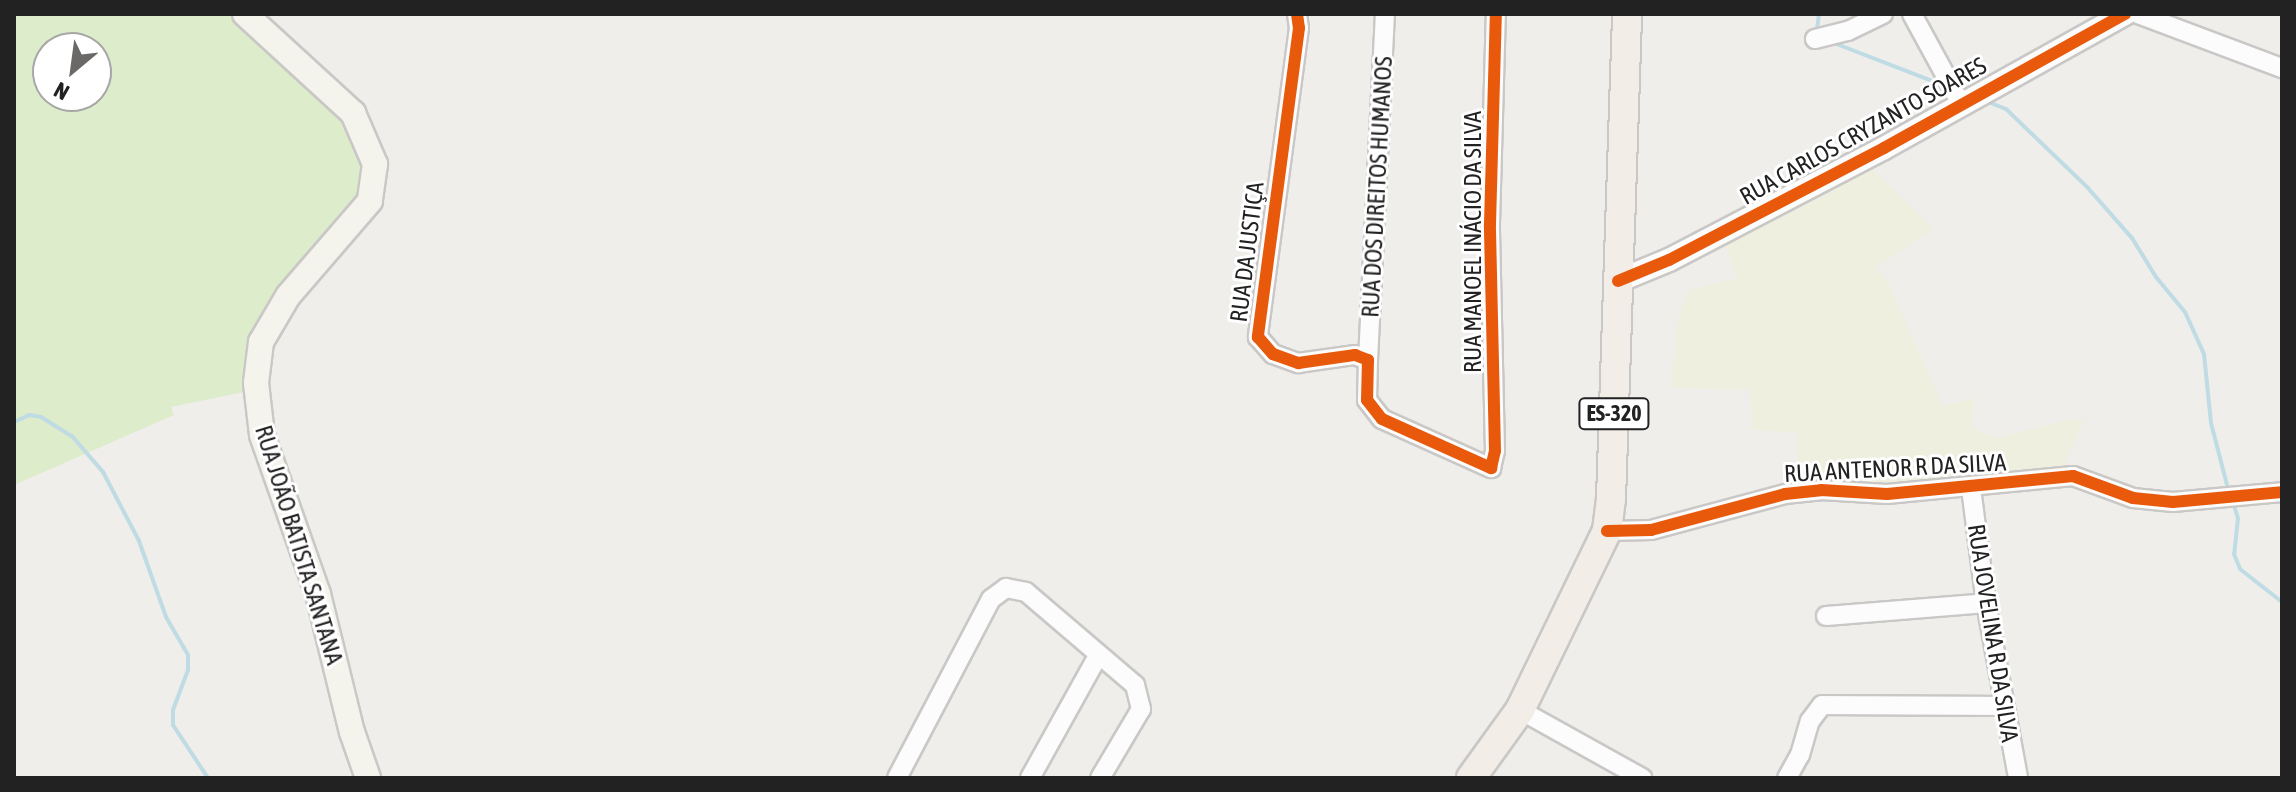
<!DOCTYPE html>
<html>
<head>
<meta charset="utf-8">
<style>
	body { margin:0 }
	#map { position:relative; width:2296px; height:792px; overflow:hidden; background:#f0eeeb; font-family:"Asap Condensed",sans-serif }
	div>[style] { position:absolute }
	.farmland>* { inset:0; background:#efefdf }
	.grass>* { inset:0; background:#ddeccb }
	.stream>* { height:4px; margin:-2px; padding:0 2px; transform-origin:2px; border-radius:2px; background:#bfdbe3 }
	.roads { filter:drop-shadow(2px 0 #c9c8c7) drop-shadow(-2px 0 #c9c8c7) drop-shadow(0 2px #c9c8c7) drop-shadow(0 -2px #c9c8c7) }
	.minor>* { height:18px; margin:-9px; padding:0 9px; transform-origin:9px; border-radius:9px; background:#fdfcfc }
	.tertiary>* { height:22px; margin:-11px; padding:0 11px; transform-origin:11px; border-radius:11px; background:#fdfcfc }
	.secondary>* { height:24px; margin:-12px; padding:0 12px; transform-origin:12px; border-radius:12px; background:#f4f4ed }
	.primary>* { height:28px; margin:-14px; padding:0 14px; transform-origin:14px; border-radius:14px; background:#f3ede7 }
	.cycleway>* { height:12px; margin:-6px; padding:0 6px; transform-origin:6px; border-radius:6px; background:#e8590c }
	span { translate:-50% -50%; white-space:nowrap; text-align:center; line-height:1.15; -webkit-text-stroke:6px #fff; paint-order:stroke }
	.shield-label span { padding:2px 6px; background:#fff; border:2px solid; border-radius:6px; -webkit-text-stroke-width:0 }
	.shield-label { font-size:22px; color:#222; font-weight:700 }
	.street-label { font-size:24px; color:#222 }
	.frame { position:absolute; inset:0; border:16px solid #222; pointer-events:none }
	.north { position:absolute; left:32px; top:32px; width:80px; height:80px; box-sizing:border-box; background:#fff; border:2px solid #a7a7a7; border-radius:50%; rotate:209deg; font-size:22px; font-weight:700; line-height:32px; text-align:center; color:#222 }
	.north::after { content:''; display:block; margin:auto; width:28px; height:36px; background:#6a6968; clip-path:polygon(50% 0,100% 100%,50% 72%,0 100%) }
</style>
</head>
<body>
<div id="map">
	<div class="farmland">
		<div style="clip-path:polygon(1865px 162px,1934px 229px,1876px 267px,1889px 284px,1943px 406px,1975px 398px,1971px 427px,1996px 438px,2072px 419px,2084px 420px,2062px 471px,1968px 486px,1797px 487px,1797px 433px,1751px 430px,1750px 390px,1670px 388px,1679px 316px,1687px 291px,1737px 278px,1723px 237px)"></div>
	</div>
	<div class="grass">
		<div style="clip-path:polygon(evenodd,14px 14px,246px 14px,366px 137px,360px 198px,291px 275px,262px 314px,247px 353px,244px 392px,171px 407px,174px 415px,14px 485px,14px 14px,48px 48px,96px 48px,96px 96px,48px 96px,48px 48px)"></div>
	</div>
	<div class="stream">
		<div style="left:1817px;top:30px;width:16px;rotate:-83deg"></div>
		<div style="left:1834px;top:43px;width:105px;rotate:21.2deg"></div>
		<div style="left:1986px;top:101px;width:22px;rotate:22deg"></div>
		<div style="left:2006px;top:109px;width:114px;rotate:43.9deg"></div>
		<div style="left:2088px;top:188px;width:67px;rotate:48.7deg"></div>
		<div style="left:2132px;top:238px;width:46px;rotate:58.4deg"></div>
		<div style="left:2156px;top:277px;width:45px;rotate:50.4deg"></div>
		<div style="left:2185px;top:312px;width:46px;rotate:65.7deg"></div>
		<div style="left:2204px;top:354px;width:69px;rotate:84.2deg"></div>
		<div style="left:2211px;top:423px;width:64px;rotate:75.5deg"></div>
		<div style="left:14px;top:422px;width:17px;rotate:-25deg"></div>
		<div style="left:29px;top:415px;width:12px;rotate:9deg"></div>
		<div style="left:41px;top:417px;width:36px;rotate:32deg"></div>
		<div style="left:72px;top:436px;width:48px;rotate:49.3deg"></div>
		<div style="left:103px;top:472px;width:78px;rotate:62.4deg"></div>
		<div style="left:139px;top:541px;width:81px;rotate:70.4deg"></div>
		<div style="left:166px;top:617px;width:44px;rotate:59.9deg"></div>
		<div style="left:188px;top:655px;width:15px;rotate:90deg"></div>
		<div style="left:188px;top:670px;width:43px;rotate:110.6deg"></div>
		<div style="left:173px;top:710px;width:15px;rotate:90deg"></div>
		<div style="left:173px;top:725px;width:64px;rotate:56.6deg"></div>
		<div style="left:2235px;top:509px;width:9px;rotate:72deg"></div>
		<div style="left:2238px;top:518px;width:36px;rotate:96deg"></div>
		<div style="left:2234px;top:554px;width:16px;rotate:68deg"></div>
		<div style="left:2240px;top:569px;width:53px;rotate:38.2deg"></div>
	</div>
	<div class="roads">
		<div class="minor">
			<div style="left:1297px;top:14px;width:14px;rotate:82deg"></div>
			<div style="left:1299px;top:28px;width:312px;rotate:97.6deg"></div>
			<div style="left:1258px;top:337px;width:23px;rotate:49deg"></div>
			<div style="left:1273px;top:354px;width:27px;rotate:20deg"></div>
			<div style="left:1298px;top:363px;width:58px;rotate:-8deg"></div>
			<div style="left:1355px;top:355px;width:14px;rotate:21deg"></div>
			<div style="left:1368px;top:360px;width:40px;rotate:91.4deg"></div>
			<div style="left:1367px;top:400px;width:24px;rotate:52deg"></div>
			<div style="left:1382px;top:419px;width:120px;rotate:24.2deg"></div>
			<div style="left:1491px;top:468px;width:17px;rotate:-77deg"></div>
			<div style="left:1495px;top:451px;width:227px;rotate:-91.3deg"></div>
			<div style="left:1490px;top:224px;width:210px;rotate:-88.4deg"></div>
			<div style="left:1912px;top:14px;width:102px;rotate:61.4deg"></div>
			<div style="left:2138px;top:14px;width:154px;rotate:20.6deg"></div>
			<div style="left:1815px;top:39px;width:34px;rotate:-14deg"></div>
			<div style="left:1848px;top:31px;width:39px;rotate:-26deg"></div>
			<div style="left:1368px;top:360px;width:346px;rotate:-87.2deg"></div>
			<div style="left:1971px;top:488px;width:116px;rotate:82.6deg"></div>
			<div style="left:1986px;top:603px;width:178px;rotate:79.6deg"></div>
			<div style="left:1607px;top:531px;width:44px;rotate:-1.3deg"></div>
			<div style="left:1651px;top:530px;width:139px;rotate:-15deg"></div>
			<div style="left:1785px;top:494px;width:36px;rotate:-6deg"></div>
			<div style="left:1821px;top:490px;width:66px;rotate:3.5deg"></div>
			<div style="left:1887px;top:494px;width:187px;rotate:-5.5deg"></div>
			<div style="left:2073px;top:476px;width:64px;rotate:20.1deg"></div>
			<div style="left:2133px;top:498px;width:40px;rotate:5.7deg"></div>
			<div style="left:2173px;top:502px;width:109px;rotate:-5.2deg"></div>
			<div style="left:1826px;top:616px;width:161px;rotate:-4.6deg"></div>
			<div style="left:1520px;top:710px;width:140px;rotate:29.1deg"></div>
			<div style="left:897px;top:778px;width:202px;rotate:-62.3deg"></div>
			<div style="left:991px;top:599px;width:19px;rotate:-36deg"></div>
			<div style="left:1006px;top:588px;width:20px;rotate:11deg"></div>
			<div style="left:1026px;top:592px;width:143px;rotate:40.5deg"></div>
			<div style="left:1135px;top:685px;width:25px;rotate:76deg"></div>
			<div style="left:1141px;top:709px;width:80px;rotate:120.7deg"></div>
			<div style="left:1030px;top:778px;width:140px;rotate:-60.9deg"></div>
			<div style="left:1787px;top:778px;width:26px;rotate:-61deg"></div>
			<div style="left:1800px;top:755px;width:35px;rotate:-74deg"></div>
			<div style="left:1810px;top:721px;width:20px;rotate:-53deg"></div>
			<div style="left:1822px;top:705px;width:182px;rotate:0.3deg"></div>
		</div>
		<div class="tertiary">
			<div style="left:1618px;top:281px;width:55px;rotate:-22.4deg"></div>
			<div style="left:1669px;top:260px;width:242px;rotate:-27.5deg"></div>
			<div style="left:1884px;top:148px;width:276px;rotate:-29.1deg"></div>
		</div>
		<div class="secondary">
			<div style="left:245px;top:14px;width:147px;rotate:42.5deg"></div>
			<div style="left:353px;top:113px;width:56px;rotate:66.7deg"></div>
			<div style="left:375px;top:164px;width:37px;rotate:98deg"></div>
			<div style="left:370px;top:201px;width:125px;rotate:130.8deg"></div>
			<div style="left:288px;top:296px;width:53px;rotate:120.4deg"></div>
			<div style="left:261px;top:342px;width:41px;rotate:97deg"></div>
			<div style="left:256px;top:383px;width:52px;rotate:83.4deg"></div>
			<div style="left:262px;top:435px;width:169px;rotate:70.6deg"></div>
			<div style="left:318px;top:594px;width:142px;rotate:76.2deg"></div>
			<div style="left:352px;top:732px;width:49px;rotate:70.8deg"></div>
		</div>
		<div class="primary">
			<div style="left:1471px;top:778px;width:84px;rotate:-54.2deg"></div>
			<div style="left:1520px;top:710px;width:199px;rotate:-64.1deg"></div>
			<div style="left:1607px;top:531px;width:32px;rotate:-83deg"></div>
			<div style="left:1611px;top:499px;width:485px;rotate:-88.1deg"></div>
		</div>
	</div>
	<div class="cycleway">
		<div style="left:1297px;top:14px;width:14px;rotate:82deg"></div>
		<div style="left:1299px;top:28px;width:312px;rotate:97.6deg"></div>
		<div style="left:1258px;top:337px;width:23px;rotate:49deg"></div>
		<div style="left:1273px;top:354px;width:27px;rotate:20deg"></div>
		<div style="left:1298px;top:363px;width:58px;rotate:-8deg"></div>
		<div style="left:1355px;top:355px;width:14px;rotate:21deg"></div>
		<div style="left:1368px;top:360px;width:40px;rotate:91.4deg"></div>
		<div style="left:1367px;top:400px;width:24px;rotate:52deg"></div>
		<div style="left:1382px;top:419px;width:120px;rotate:24.2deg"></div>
		<div style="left:1491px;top:468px;width:17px;rotate:-77deg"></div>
		<div style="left:1495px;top:451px;width:227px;rotate:-91.3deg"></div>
		<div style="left:1490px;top:224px;width:210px;rotate:-88.4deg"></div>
		<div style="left:1618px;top:281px;width:55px;rotate:-22.4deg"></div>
		<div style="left:1669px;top:260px;width:242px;rotate:-27.5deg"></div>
		<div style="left:1884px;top:148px;width:276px;rotate:-29.1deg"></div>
		<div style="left:1607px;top:531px;width:44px;rotate:-1.3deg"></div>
		<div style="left:1651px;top:530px;width:139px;rotate:-15deg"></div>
		<div style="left:1785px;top:494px;width:36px;rotate:-6deg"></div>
		<div style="left:1821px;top:490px;width:66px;rotate:3.5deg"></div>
		<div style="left:1887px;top:494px;width:187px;rotate:-5.5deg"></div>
		<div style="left:2073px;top:476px;width:64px;rotate:20.1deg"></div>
		<div style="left:2133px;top:498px;width:40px;rotate:5.7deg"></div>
		<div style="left:2173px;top:502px;width:109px;rotate:-5.2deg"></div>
	</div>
	<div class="shield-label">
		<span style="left:1614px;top:414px">ES-320</span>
	</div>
	<div class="street-label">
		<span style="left:1863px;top:131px;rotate:-29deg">RUA CARLOS CRYZANTO SOARES</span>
		<span style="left:1377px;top:187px;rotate:-87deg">RUA DOS DIREITOS HUMANOS</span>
		<span style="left:1473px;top:242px;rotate:-90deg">RUA MANOEL INÁCIO DA SILVA</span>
		<span style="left:1247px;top:252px;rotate:-83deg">RUA DA JUSTIÇA</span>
		<span style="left:1895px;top:468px;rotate:-3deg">RUA ANTENOR R DA SILVA</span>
		<span style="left:299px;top:545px;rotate:73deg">RUA JOÃO BATISTA SANTANA</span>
		<span style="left:1993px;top:633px;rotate:81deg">RUA JOVELINA R DA SILVA</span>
	</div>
	<div class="frame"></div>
	<div class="north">N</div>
</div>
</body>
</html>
